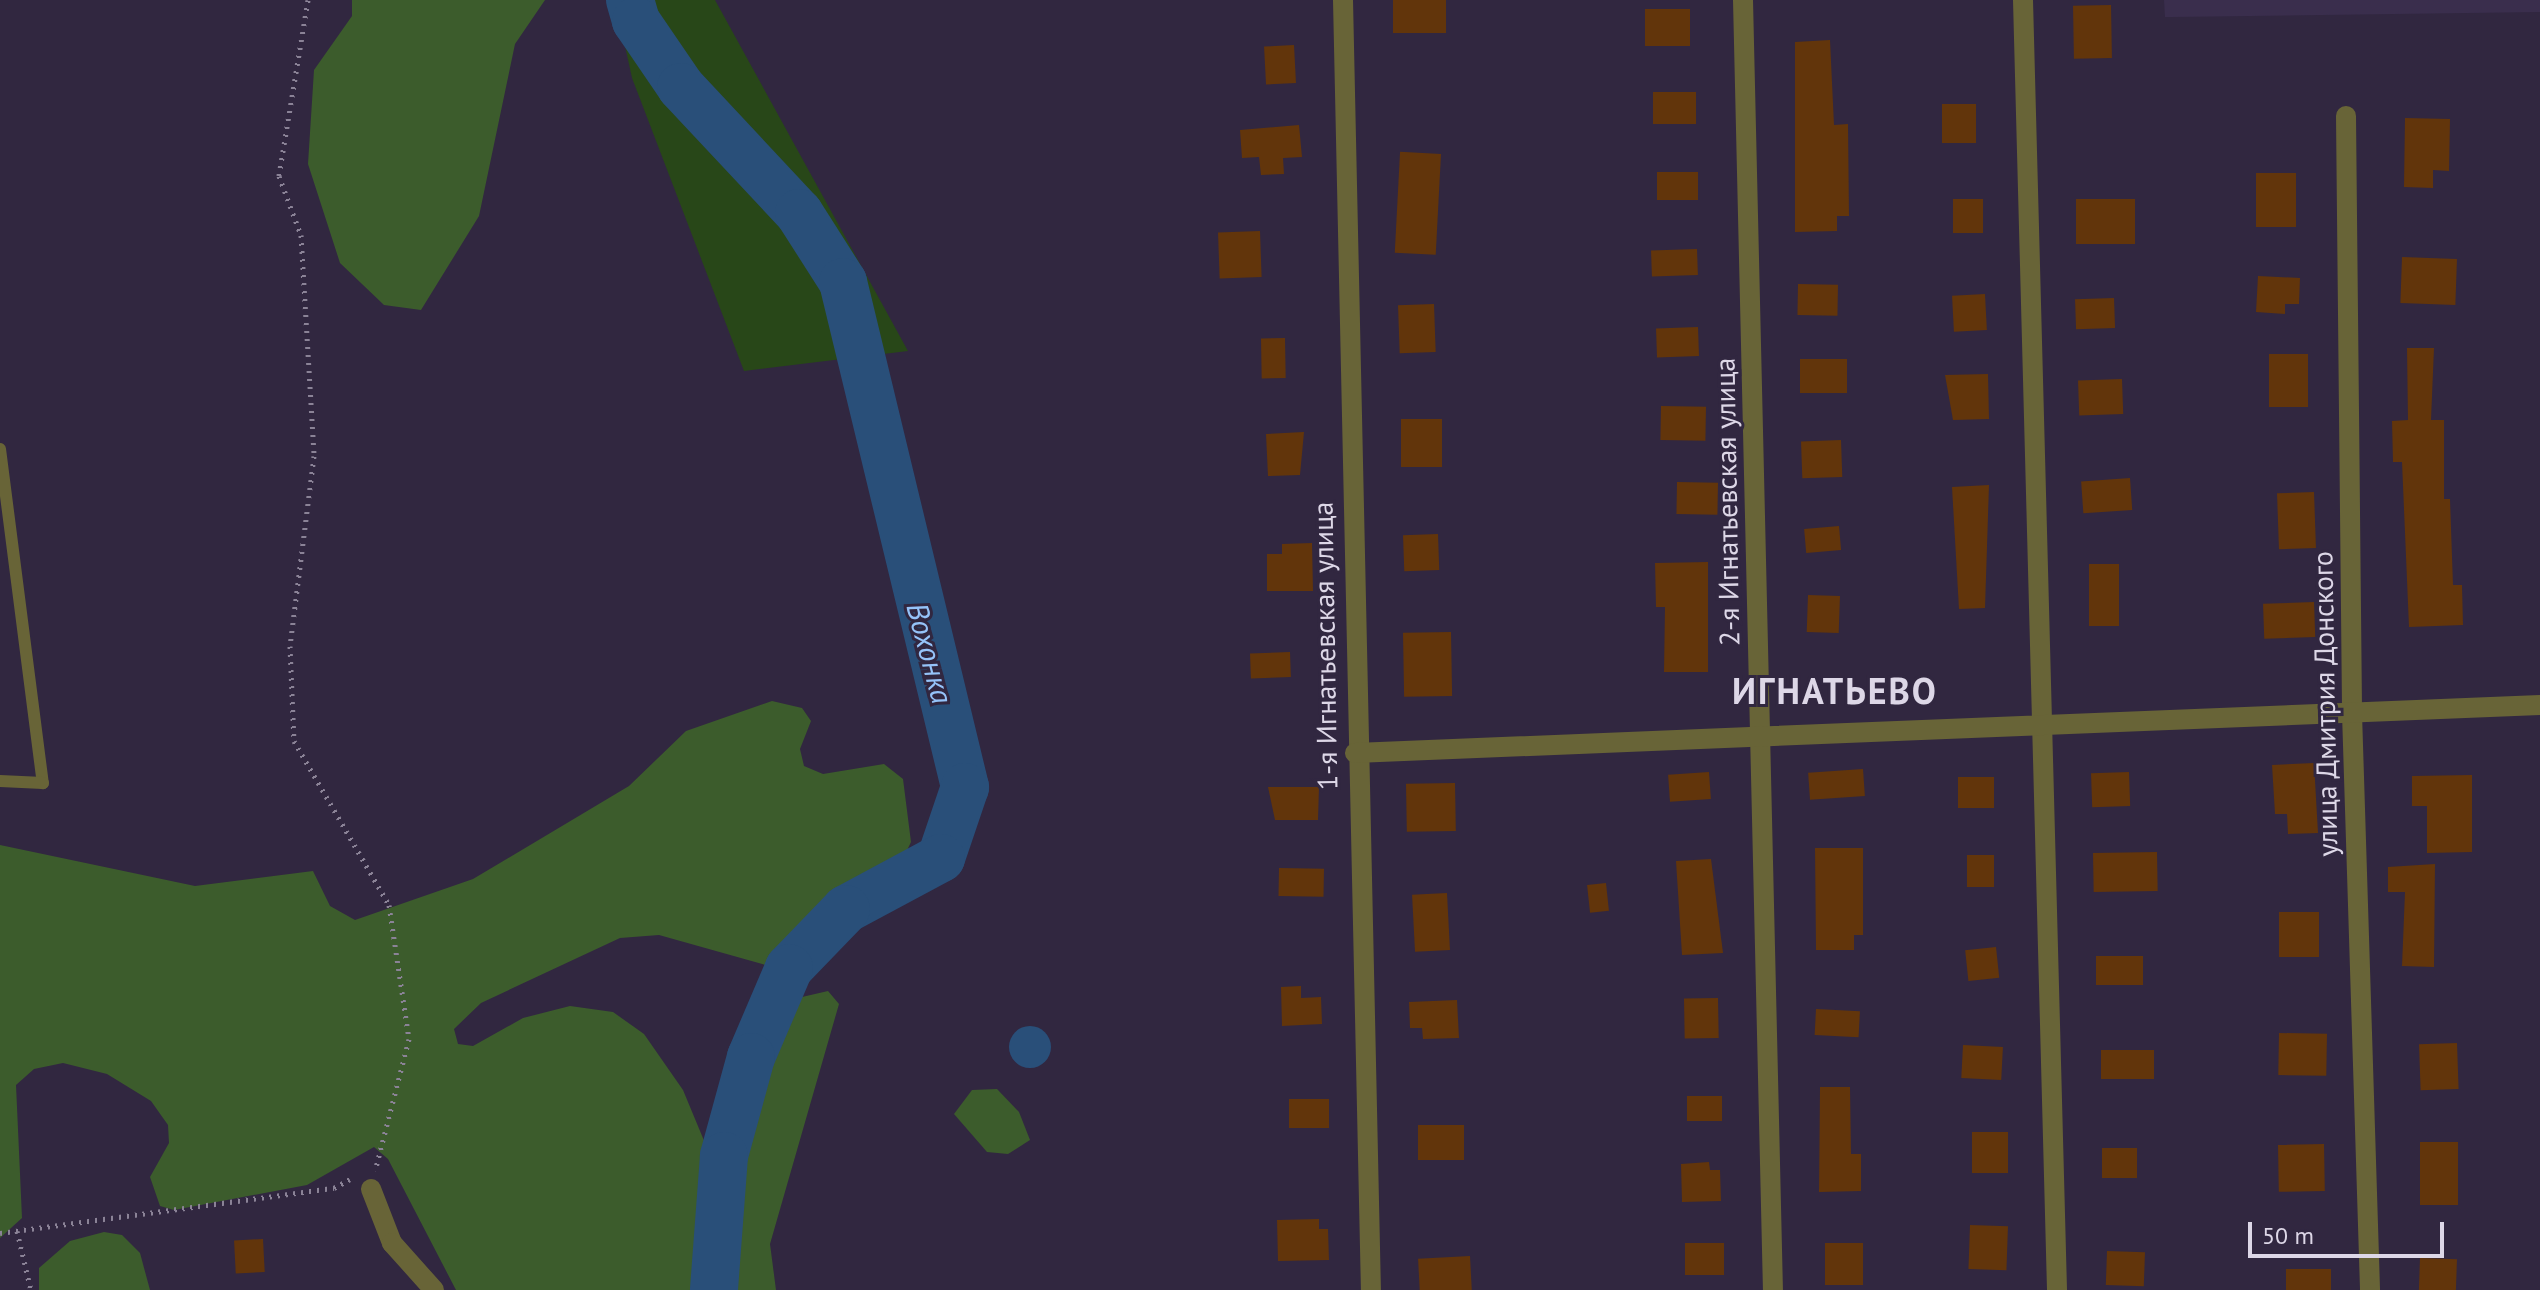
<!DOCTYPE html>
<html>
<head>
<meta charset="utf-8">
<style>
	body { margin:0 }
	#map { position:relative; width:2540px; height:1290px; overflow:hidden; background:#312740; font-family:"PT Sans",sans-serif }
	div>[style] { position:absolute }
	.built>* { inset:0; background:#3a2e4d }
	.green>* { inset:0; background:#284718 }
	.forest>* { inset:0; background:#3c5c2c }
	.water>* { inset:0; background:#294f79 }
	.round { border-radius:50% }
	.river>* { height:48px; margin:-24px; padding:0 24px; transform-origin:24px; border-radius:24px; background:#294f79 }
	.building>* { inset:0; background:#62350b; transform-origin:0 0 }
	.path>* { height:5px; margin-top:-2.5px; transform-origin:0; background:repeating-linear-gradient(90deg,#8b8397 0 2px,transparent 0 8px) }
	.lane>* { height:12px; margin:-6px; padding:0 6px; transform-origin:6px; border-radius:6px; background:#686437 }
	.street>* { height:20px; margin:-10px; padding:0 10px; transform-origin:10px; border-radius:10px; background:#686437 }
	span { translate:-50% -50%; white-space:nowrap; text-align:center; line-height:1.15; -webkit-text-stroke:6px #312740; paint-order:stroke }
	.street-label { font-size:28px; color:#ddd7e7 }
	.water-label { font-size:30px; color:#95c3f9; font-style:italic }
	.district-label { font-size:36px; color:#ddd7e7; font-weight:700; letter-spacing:2px }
	.scale { position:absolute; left:2248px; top:1222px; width:196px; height:36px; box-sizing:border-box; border:4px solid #ddd7e7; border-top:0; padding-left:10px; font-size:24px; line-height:28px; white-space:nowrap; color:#ddd7e7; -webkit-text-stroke:6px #312740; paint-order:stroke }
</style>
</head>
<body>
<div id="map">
	<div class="built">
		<div style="clip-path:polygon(2164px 0,2540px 0,2540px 12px,2173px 17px,2165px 17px)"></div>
	</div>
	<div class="green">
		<div style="clip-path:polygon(615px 0,715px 0,908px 351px,744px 371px,632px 78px)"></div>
	</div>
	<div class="forest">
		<div style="clip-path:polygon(352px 0,545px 0,515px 44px,479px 216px,421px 310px,384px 305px,340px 263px,308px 164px,314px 70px,352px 16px)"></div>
		<div style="clip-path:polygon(772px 701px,802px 708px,811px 721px,800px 749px,804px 766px,823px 774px,884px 764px,903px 779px,911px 842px,900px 865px,810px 916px,776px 968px,659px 935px,620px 938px,481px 1003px,454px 1029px,458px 1044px,473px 1046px,523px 1018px,570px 1006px,613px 1012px,644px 1034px,683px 1090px,705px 1143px,696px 1290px,456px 1290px,388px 1159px,374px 1147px,307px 1185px,174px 1210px,160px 1206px,150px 1177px,169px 1143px,168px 1125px,151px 1101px,107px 1074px,63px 1063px,34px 1069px,16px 1085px,22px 1218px,0 1238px,0 845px,195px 886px,313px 871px,330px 906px,355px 920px,473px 879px,629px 786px,686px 731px)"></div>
		<div style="clip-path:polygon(828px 991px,839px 1004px,770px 1244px,776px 1290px,732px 1290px,742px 1152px,784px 1029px,802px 997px)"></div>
		<div style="clip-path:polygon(997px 1089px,1019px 1112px,1030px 1140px,1008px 1154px,987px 1152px,954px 1114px,972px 1090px)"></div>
		<div style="clip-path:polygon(104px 1232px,122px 1235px,140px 1253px,150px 1290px,39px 1290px,39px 1268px,70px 1241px)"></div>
	</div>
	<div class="water">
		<div class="round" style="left:1009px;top:1026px;width:42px;height:42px"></div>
	</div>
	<div class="river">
		<div style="left:630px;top:0;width:22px;rotate:74deg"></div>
		<div style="left:636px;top:21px;width:80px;rotate:55.7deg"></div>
		<div style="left:681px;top:87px;width:173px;rotate:46.9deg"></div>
		<div style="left:799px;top:213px;width:82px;rotate:57.5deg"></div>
		<div style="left:843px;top:282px;width:520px;rotate:76.42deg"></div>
		<div style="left:965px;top:787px;width:75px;rotate:108.7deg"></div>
		<div style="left:941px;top:858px;width:108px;rotate:151.8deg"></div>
		<div style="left:846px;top:909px;width:82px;rotate:134deg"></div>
		<div style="left:789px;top:968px;width:97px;rotate:113.1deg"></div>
		<div style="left:751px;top:1057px;width:103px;rotate:105.3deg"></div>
		<div style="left:724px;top:1156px;width:134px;rotate:94.3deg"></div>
	</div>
	<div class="building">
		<div style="left:1393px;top:0;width:53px;height:33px"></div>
		<div style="left:2111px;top:5px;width:53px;height:38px;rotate:89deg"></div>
		<div style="left:1645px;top:9px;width:45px;height:37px"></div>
		<div style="clip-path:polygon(1830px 40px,1834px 125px,1848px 124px,1849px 216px,1837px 216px,1837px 231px,1795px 232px,1795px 42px)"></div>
		<div style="left:1294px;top:45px;width:38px;height:30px;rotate:87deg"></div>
		<div style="left:1696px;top:92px;width:32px;height:43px;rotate:90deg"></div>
		<div style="left:1976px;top:104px;width:39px;height:34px;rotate:90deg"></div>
		<div style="clip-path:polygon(2405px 118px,2450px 119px,2449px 171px,2433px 170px,2433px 188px,2404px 187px)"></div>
		<div style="clip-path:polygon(1299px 125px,1302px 157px,1283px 158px,1284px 174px,1261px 175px,1259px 157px,1242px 158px,1240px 130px)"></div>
		<div style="left:1441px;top:154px;width:101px;height:41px;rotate:93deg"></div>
		<div style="left:1657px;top:172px;width:41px;height:28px"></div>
		<div style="left:2256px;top:173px;width:40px;height:54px"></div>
		<div style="left:1953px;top:199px;width:30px;height:34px"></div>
		<div style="left:2135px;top:199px;width:45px;height:59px;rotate:90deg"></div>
		<div style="left:1260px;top:231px;width:46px;height:42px;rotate:88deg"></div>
		<div style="left:1697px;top:249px;width:26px;height:46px;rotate:88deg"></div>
		<div style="left:2402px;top:257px;width:55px;height:46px;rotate:2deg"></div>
		<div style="clip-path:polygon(2258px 276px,2300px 278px,2299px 304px,2285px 304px,2285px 314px,2256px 312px)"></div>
		<div style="left:1798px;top:284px;width:40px;height:31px;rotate:1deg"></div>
		<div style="left:1985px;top:294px;width:36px;height:33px;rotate:87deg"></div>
		<div style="left:2114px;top:298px;width:30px;height:39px;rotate:88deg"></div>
		<div style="left:1434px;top:304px;width:48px;height:36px;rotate:88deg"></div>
		<div style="left:1698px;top:327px;width:29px;height:42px;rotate:88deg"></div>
		<div style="left:1285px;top:338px;width:40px;height:24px;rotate:89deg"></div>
		<div style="clip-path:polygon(2407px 348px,2434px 348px,2431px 420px,2444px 420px,2444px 499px,2450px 499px,2453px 585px,2462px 585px,2463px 625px,2409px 627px,2402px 462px,2393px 462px,2392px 421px,2408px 420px)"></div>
		<div style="left:2269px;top:354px;width:39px;height:53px"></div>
		<div style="left:1800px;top:359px;width:47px;height:34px"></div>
		<div style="clip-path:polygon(1988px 374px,1989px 419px,1953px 420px,1945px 375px)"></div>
		<div style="left:2122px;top:379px;width:35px;height:44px;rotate:88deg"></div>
		<div style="left:1661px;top:406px;width:45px;height:34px;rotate:1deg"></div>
		<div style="left:1401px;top:419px;width:41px;height:48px"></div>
		<div style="clip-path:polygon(1304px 432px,1300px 475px,1268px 476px,1266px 434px)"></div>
		<div style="left:1841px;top:440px;width:37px;height:40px;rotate:88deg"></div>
		<div style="left:2130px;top:478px;width:32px;height:49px;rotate:86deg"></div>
		<div style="left:1677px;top:482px;width:41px;height:32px;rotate:1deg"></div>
		<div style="clip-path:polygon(1989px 485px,1985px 608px,1959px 609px,1952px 487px)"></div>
		<div style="left:2314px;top:492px;width:56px;height:37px;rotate:88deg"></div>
		<div style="left:1839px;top:526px;width:24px;height:35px;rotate:85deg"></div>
		<div style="left:1438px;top:534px;width:36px;height:35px;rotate:88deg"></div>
		<div style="clip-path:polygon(1312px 543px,1313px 591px,1267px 591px,1267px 554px,1282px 554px,1282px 544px)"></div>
		<div style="clip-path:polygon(1708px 562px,1708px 672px,1664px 672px,1665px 607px,1656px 607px,1655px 563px)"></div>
		<div style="left:2089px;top:564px;width:30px;height:62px"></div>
		<div style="left:1808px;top:595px;width:32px;height:37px;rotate:2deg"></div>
		<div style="left:2314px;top:602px;width:35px;height:51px;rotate:88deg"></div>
		<div style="left:1451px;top:632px;width:64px;height:48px;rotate:89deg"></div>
		<div style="left:1290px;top:652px;width:25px;height:40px;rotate:88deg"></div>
		<div style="clip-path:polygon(2314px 763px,2318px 833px,2288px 834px,2287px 814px,2275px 814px,2272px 765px)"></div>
		<div style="left:1863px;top:769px;width:27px;height:55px;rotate:86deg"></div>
		<div style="left:1709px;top:772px;width:27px;height:41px;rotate:86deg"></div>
		<div style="left:2129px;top:772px;width:34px;height:38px;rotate:88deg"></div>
		<div style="clip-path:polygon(2472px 775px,2472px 852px,2427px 853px,2427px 806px,2412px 806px,2412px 776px)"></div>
		<div style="left:1958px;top:777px;width:36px;height:31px"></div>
		<div style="left:1455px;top:783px;width:48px;height:49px;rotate:89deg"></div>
		<div style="clip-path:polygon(1268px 787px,1319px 787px,1318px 820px,1275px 820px)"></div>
		<div style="clip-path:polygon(1815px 848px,1863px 848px,1863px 935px,1854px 935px,1854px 950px,1816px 950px)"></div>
		<div style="left:2157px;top:852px;width:39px;height:64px;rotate:89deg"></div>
		<div style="left:1967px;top:855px;width:27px;height:32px"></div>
		<div style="clip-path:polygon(1711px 859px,1723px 953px,1682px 955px,1676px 861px)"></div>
		<div style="clip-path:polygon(2435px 864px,2434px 967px,2402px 966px,2405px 892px,2388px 892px,2388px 867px)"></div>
		<div style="left:1279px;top:868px;width:45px;height:28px;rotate:1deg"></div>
		<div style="left:1606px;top:883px;width:28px;height:19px;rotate:84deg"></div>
		<div style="left:1447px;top:893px;width:57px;height:35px;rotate:87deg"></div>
		<div style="left:2279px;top:912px;width:40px;height:45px"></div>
		<div style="left:1996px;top:947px;width:31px;height:31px;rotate:84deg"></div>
		<div style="left:2143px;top:956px;width:29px;height:47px;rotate:90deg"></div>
		<div style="clip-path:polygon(1301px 986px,1301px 998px,1321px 997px,1322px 1024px,1282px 1026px,1281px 987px)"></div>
		<div style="left:1718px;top:998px;width:40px;height:34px;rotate:89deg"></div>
		<div style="clip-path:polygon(1457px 1000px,1459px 1038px,1423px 1039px,1422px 1028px,1410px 1028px,1409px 1002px)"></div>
		<div style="left:1816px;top:1009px;width:44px;height:26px;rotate:3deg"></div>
		<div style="left:2279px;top:1033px;width:48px;height:42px;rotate:1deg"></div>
		<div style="left:2457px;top:1043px;width:46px;height:38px;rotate:88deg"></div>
		<div style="left:1963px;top:1045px;width:40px;height:33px;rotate:3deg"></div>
		<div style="left:2154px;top:1050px;width:29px;height:53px;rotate:90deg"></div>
		<div style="clip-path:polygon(1820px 1087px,1850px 1087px,1851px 1154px,1861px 1154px,1861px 1191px,1819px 1192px)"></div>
		<div style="left:1687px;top:1096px;width:35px;height:25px"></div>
		<div style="left:1329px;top:1099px;width:29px;height:40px;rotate:90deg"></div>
		<div style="left:1464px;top:1125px;width:35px;height:46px;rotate:90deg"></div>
		<div style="left:1972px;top:1132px;width:36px;height:41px"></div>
		<div style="left:2420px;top:1142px;width:38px;height:63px"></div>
		<div style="left:2324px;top:1144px;width:47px;height:46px;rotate:89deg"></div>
		<div style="left:2102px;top:1148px;width:35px;height:30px"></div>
		<div style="clip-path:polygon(1709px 1162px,1710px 1170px,1720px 1170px,1721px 1201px,1682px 1202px,1681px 1164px)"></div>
		<div style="clip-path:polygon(1319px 1219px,1319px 1229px,1328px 1229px,1329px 1260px,1278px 1261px,1277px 1220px)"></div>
		<div style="left:1970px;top:1225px;width:38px;height:44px;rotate:2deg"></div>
		<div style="left:263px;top:1239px;width:33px;height:29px;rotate:87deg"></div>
		<div style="left:1685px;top:1243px;width:39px;height:32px"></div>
		<div style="left:1825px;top:1243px;width:38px;height:42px"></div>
		<div style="left:2107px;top:1251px;width:38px;height:34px;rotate:2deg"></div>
		<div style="left:1470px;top:1256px;width:34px;height:52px;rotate:87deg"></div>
		<div style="left:2420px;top:1258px;width:37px;height:32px;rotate:2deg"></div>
		<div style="left:2331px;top:1269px;width:21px;height:45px;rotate:90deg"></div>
	</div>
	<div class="path">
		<div style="left:308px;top:0;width:178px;rotate:99.4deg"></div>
		<div style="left:279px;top:176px;width:63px;rotate:69.6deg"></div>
		<div style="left:301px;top:235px;width:221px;rotate:86.6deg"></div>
		<div style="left:314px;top:456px;width:192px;rotate:97.2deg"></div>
		<div style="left:290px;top:646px;width:95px;rotate:87.6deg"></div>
		<div style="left:294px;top:741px;width:190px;rotate:59.9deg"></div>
		<div style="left:389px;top:905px;width:135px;rotate:81.5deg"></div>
		<div style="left:409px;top:1039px;width:136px;rotate:104.4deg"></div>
		<div style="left:17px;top:1231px;width:61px;rotate:76.7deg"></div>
		<div style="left:0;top:1233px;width:337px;rotate:-7.7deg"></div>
		<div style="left:334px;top:1188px;width:18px;rotate:-29deg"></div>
	</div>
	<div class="lane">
		<div style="left:0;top:449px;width:337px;rotate:82.7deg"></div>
		<div style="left:43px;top:783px;width:43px;rotate:-177.3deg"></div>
	</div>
	<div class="street">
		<div style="left:1343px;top:0;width:1290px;rotate:88.76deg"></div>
		<div style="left:1743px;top:0;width:1290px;rotate:88.67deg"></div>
		<div style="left:2023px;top:0;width:1290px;rotate:88.49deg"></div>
		<div style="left:2346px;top:116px;width:597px;rotate:89.42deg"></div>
		<div style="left:2352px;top:713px;width:577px;rotate:88.21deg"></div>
		<div style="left:1355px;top:753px;width:1186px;rotate:-2.32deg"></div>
		<div style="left:371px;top:1189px;width:58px;rotate:68.7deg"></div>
		<div style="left:392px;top:1243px;width:63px;rotate:48.2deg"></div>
	</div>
	<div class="street-label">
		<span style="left:1727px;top:502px;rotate:-91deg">2-я Игнатьевская улица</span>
		<span style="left:1325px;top:646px;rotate:-91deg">1-я Игнатьевская улица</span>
		<span style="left:2325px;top:704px;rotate:-91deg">улица Дмитрия Донского</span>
	</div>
	<div class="water-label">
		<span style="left:930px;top:653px;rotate:75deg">Вохонка</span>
	</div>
	<div class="district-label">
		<span style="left:1835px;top:691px">ИГНАТЬЕВО</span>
	</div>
	<div class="scale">50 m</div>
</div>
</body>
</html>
